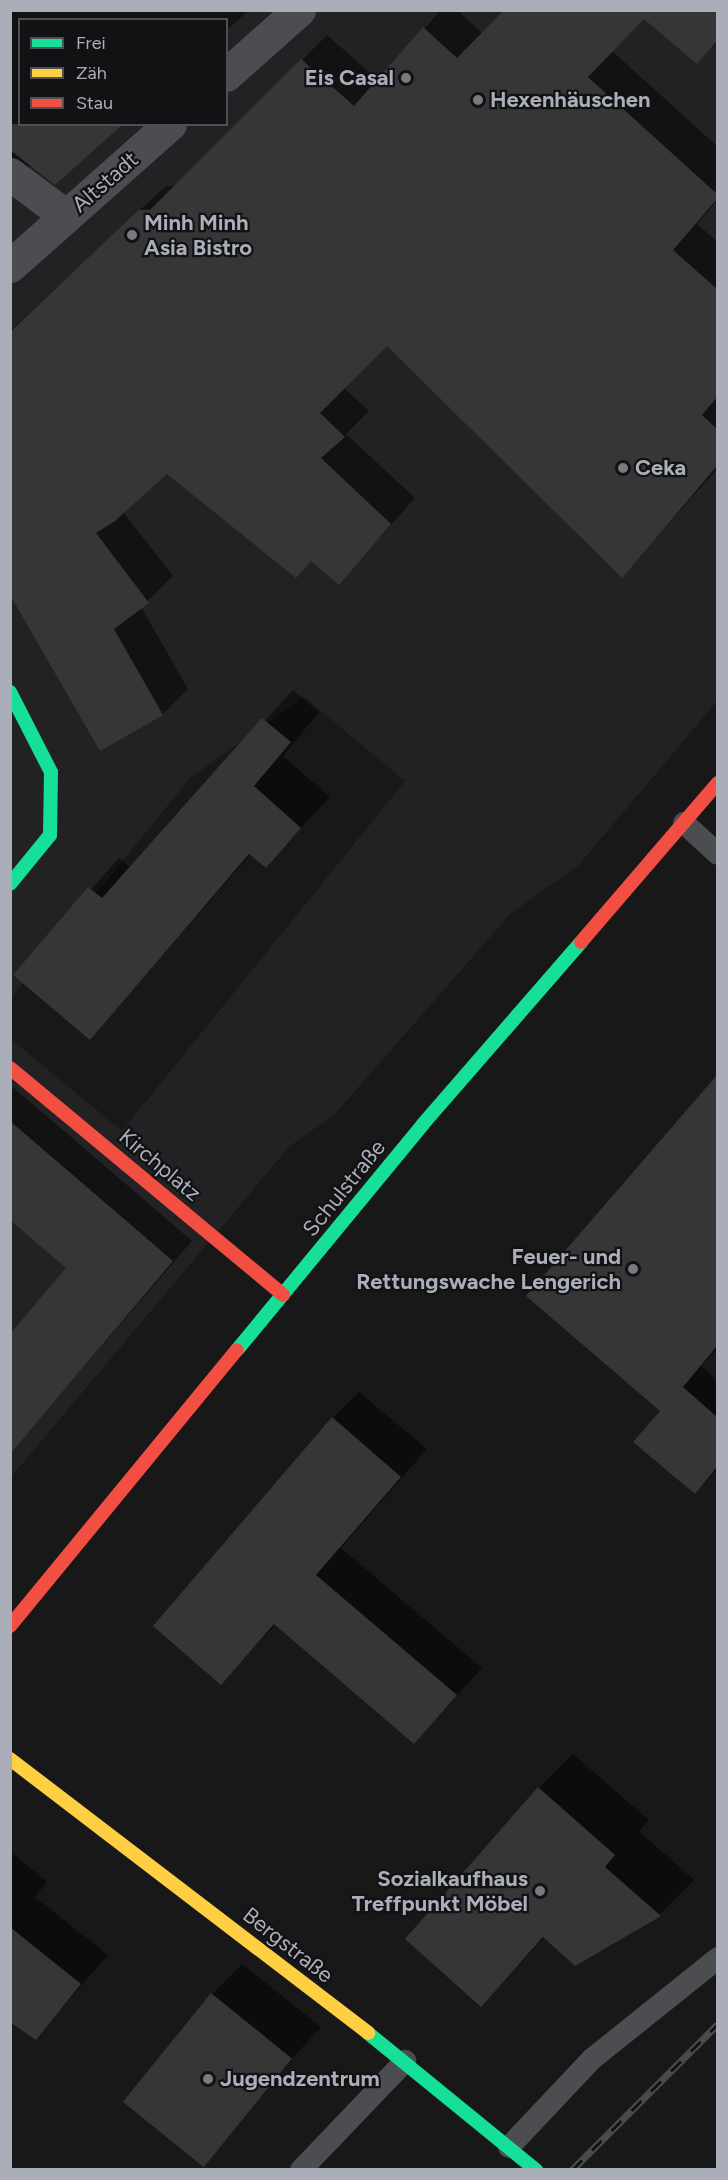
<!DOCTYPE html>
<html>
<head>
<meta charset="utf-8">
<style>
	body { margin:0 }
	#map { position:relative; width:728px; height:2180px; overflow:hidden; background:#181818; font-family:Figtree,sans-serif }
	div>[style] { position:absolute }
	.built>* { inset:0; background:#222224 }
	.shadow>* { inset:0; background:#0007 }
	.building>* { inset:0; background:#363637; transform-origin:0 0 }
	.lane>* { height:22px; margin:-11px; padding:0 11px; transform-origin:11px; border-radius:11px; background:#4c4d51 }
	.street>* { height:33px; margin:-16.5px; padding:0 16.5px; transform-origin:16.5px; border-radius:16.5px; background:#4c4d51 }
	.fast>* { height:14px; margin:-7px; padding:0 7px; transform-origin:7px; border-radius:7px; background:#16e098 }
	.slow>* { height:14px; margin:-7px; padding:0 7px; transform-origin:7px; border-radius:7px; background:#ffcf43 }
	.jam>* { height:14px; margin:-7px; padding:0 7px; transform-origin:7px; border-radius:7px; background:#f24e42 }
	.rail>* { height:7px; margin-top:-3.5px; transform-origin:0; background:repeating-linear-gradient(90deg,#121214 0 14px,#4c4d50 0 28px); box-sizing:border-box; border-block:2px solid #4c4d50 }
	.dots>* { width:16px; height:16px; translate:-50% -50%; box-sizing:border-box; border:3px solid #121214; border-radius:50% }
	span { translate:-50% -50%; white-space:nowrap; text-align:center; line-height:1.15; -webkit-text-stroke:4.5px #121214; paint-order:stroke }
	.poi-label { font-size:22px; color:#a9aeb9; font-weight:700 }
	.right { translate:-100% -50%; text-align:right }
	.left { translate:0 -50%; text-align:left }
	.street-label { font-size:22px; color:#a9aeb9 }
	.frame { position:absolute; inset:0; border:12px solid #a9aeb9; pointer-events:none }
	.legend { position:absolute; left:18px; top:18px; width:210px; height:108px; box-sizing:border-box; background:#121214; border:2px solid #4e5056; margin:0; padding:8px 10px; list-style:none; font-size:18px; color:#a9aeb9 }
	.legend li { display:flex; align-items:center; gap:12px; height:30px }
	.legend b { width:30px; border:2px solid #4e5056 }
</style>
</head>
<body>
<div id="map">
	<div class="built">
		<div style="clip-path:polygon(evenodd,11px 11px,717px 11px,717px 701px,578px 866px,511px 913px,335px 1114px,289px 1147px,11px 1477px,11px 1039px,122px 1131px,405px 781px,304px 697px,191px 777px,11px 998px,11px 11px,20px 20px,226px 20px,226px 124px,20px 124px,20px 20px)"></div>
	</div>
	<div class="shadow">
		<div style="clip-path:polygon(10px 10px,249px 10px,226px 31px,226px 20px,20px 20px,20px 124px,31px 165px,10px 191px)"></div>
		<div style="clip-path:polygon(441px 10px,457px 10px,483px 34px,506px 10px,718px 10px,718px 42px,697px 62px,644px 17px,612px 51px,718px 147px,718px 200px,697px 224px,718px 242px,718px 468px,622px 576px,387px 344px,343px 387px,369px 411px,346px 434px,415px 498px,339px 583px,312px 560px,167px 472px,123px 512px,173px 576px,141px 607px,188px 689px,163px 714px,101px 749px,10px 592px,10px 331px,156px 195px,166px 186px,176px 186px,327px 35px,378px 80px)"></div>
		<div style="clip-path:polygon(293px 690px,319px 712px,283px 756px,330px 797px,265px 866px,251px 854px,90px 1038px,15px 975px,119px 858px,131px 868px)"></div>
		<div style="clip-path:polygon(718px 1076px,718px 1348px,701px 1366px,718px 1381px,718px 1469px,695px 1492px,662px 1411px,528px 1296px)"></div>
		<div style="clip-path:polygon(14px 1088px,192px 1241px,10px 1453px,68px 1268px,10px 1218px,10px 1091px)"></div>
		<div style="clip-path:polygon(359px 1392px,427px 1449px,341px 1548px,482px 1668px,414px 1742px,276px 1624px,221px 1683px,333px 1418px)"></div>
		<div style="clip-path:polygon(573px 1754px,649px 1820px,639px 1831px,694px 1880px,660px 1914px,575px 1964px,545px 1937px,481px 2005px,539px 1788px)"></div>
		<div style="clip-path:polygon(10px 1851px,47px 1882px,35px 1897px,108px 1955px,36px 2038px,10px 2020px)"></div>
		<div style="clip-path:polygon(242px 1964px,321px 2027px,203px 2156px,212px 1994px)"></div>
	</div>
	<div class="building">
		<div style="clip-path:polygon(504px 10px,717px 10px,717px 41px,697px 64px,644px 19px,588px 77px,717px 194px,717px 199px,673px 250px,717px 289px,717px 397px,702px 415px,717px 429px,717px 466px,622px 578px,387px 346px,320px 413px,345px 437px,321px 458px,391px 524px,339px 585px,311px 561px,296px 578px,167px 474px,115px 521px,96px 533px,149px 603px,114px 629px,163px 715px,100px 751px,10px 595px,10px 332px,129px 219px,139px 210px,150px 210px,301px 59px,354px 106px,423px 27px,457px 58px)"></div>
		<div style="clip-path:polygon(10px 124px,123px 124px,55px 185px,10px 150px)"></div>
		<div style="clip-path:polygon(262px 718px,291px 742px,254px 786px,301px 828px,266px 868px,249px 854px,90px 1040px,13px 975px,88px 887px,102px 898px)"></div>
		<div style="clip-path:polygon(717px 1075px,717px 1346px,683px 1387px,717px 1417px,717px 1467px,695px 1494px,633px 1442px,660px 1411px,526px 1296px)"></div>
		<div style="clip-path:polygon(10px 1121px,173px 1261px,10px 1454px,10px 1334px,66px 1268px,10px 1220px)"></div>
		<div style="clip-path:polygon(332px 1417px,401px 1477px,316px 1575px,457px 1695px,414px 1744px,274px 1624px,221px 1685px,153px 1626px)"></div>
		<div style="clip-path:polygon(538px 1787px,615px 1855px,605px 1867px,661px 1916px,575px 1966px,543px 1937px,481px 2007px,405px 1939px)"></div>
		<div style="clip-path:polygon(10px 1927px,81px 1984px,36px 2040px,10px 2022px)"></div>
		<div style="left:211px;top:1993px;width:104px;height:140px;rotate:39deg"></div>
	</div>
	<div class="lane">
		<div style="left:684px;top:823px;width:46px;rotate:42.4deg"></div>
		<div style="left:509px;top:2147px;width:121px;rotate:-46.7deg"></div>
		<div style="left:592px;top:2059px;width:161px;rotate:-38.7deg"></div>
		<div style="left:301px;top:2170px;width:151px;rotate:-46.3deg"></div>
	</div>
	<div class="street">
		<div style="left:226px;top:75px;width:98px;rotate:-41.7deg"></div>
		<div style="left:10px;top:174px;width:70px;rotate:36.9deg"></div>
		<div style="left:10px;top:266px;width:214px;rotate:-41.6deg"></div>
	</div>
	<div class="fast">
		<div style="left:10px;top:692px;width:90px;rotate:62.9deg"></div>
		<div style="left:51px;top:772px;width:63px;rotate:90.9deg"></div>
		<div style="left:50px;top:835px;width:63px;rotate:129.2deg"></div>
		<div style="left:237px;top:1350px;width:293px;rotate:-50.5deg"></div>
		<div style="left:423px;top:1124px;width:241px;rotate:-49deg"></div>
		<div style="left:368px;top:2033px;width:217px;rotate:39.2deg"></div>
	</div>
	<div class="slow">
		<div style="left:10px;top:1759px;width:451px;rotate:37.4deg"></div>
	</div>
	<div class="jam">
		<div style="left:581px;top:942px;width:210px;rotate:-49.3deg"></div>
		<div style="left:10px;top:1068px;width:355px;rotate:39.7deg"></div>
		<div style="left:10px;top:1626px;width:357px;rotate:-50.6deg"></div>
	</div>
	<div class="rail">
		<div style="left:572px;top:2170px;width:206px;rotate:-45deg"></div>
	</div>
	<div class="dots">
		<div style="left:406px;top:78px;background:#767a81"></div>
		<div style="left:478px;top:100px;background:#767a81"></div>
		<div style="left:132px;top:235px;background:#767a81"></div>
		<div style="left:623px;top:468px;background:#767a81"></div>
		<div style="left:633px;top:1269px;background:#767a81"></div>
		<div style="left:540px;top:1891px;background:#767a81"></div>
		<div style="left:208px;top:2079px;background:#767a81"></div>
	</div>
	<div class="poi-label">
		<span class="right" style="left:394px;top:78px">Eis Casal</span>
		<span class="left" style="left:490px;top:100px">Hexenhäuschen</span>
		<span class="left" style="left:144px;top:235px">Minh Minh<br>Asia Bistro</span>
		<span class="left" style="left:635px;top:468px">Ceka</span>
		<span class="right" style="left:621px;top:1269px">Feuer- und<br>Rettungswache Lengerich</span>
		<span class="right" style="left:528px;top:1891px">Sozialkaufhaus<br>Treffpunkt Möbel</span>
		<span class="left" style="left:220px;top:2079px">Jugendzentrum</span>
	</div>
	<div class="street-label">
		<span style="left:105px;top:182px;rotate:-41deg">Altstadt</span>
		<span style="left:160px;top:1165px;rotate:40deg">Kirchplatz</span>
		<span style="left:344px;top:1188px;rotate:-51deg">Schulstraße</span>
		<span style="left:288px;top:1945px;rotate:38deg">Bergstraße</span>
	</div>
	<div class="frame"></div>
	<ul class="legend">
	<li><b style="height:8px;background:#16e098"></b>Frei</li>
	<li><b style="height:8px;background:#ffcf43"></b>Zäh</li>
	<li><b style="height:8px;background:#f24e42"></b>Stau</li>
	</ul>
</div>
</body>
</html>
